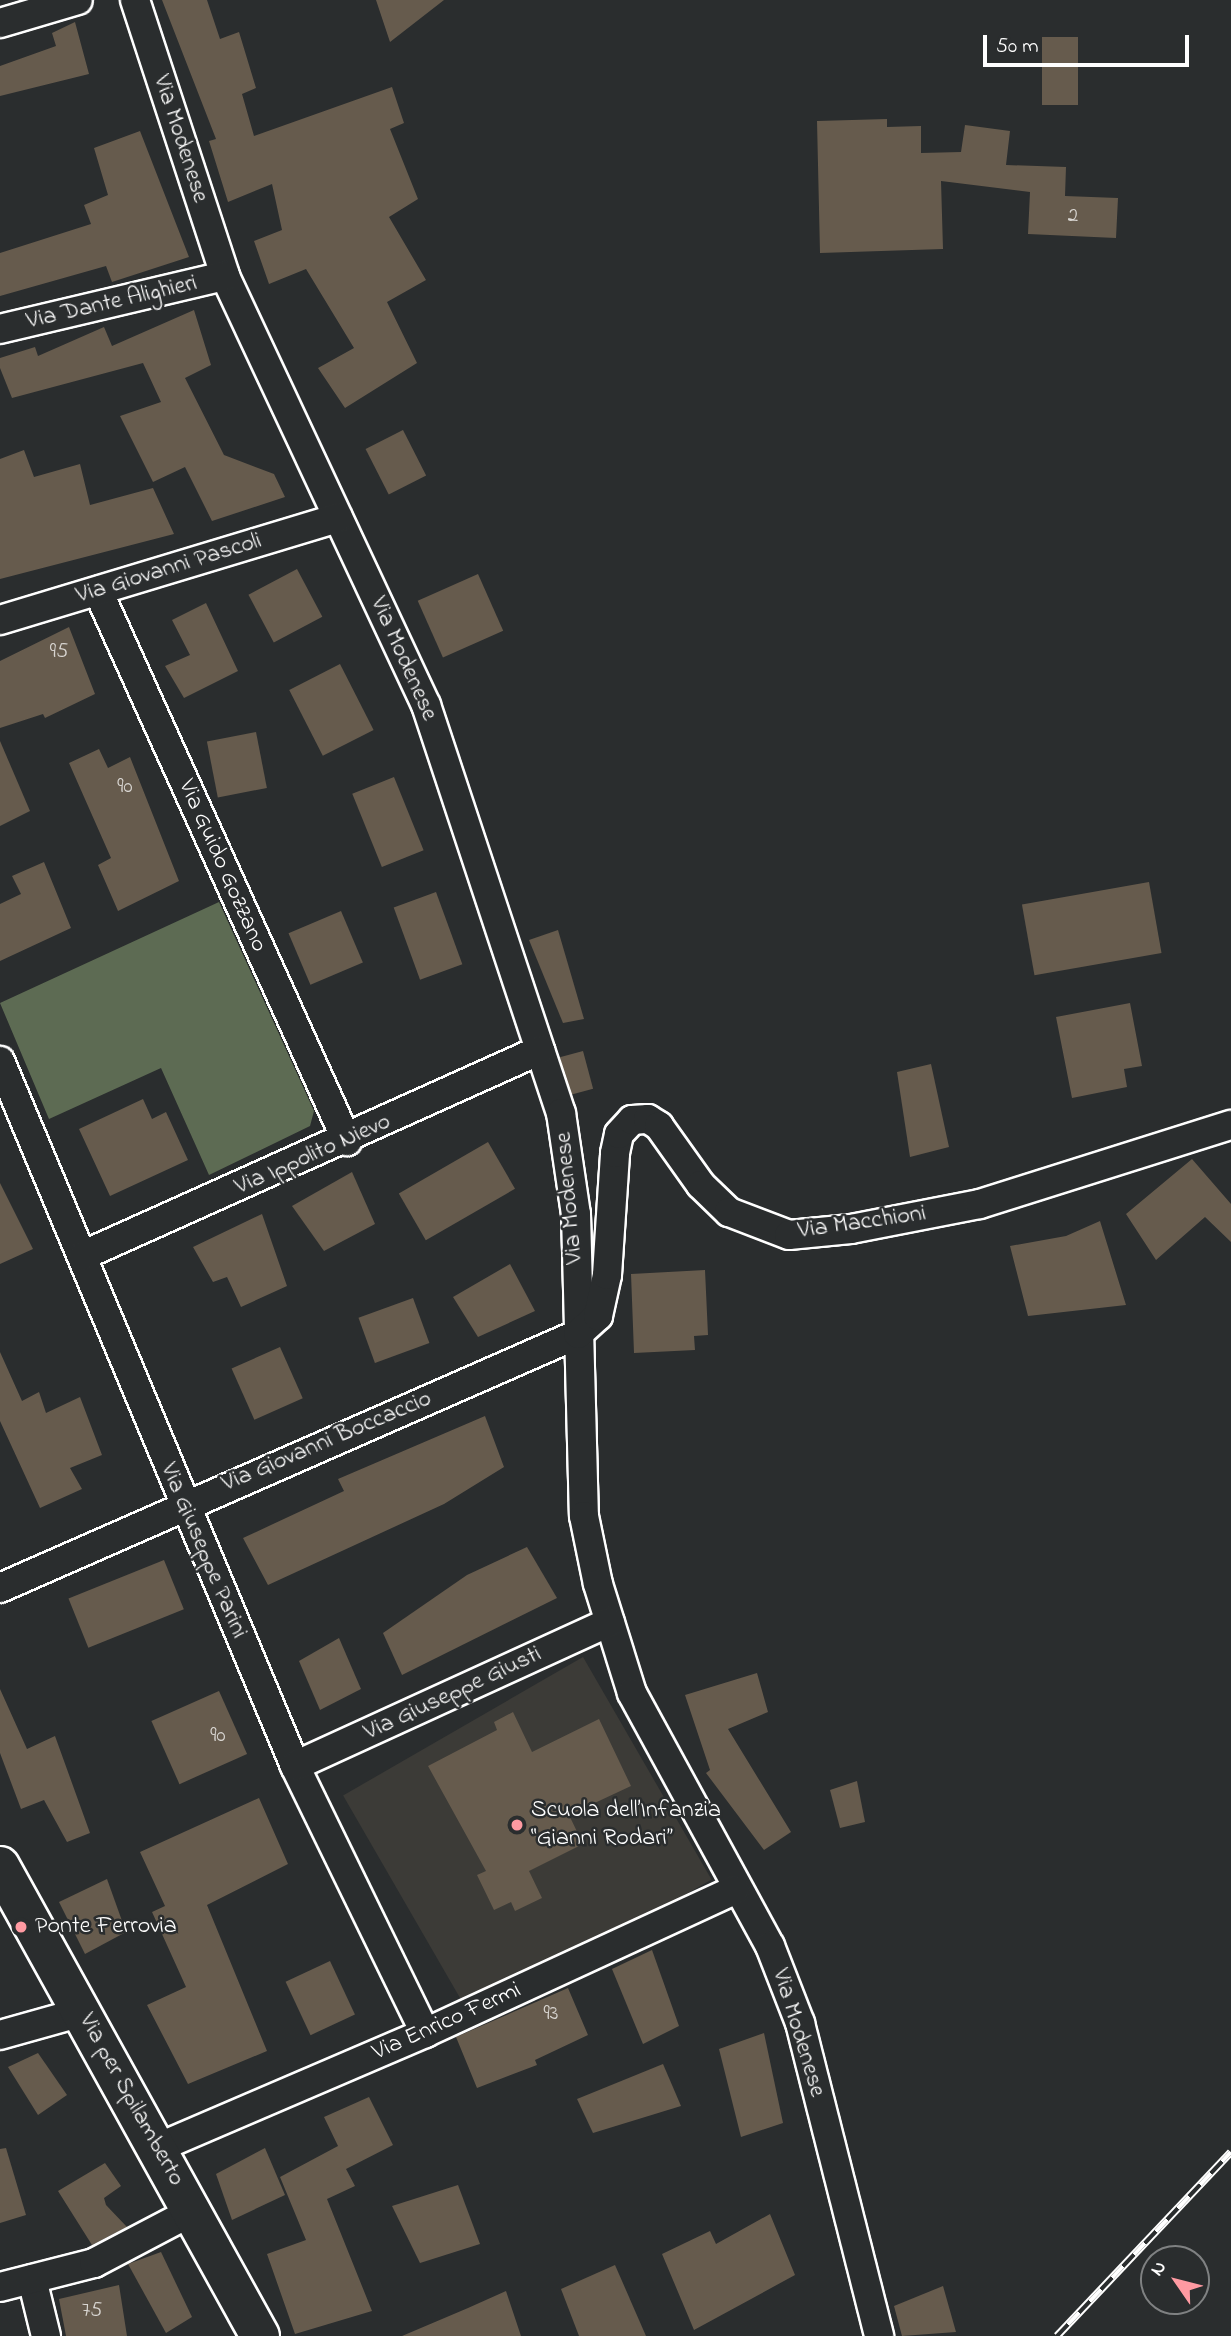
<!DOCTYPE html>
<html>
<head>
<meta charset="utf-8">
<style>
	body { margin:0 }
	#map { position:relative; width:1231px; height:2336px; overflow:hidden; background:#2a2d2e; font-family:"Indie Flower",sans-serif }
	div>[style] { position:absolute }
	.built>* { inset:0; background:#3c3b37; transform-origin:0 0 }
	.green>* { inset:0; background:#5d6b53 }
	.building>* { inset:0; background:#665b4d; transform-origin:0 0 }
	.roads { filter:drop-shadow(2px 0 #fff) drop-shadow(-2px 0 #fff) drop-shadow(0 2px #fff) drop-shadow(0 -2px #fff) }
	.street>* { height:28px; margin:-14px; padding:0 14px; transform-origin:14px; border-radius:14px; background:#2a2d2e }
	.primary>* { height:38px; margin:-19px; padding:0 19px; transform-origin:19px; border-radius:19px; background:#2a2d2e }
	.rail>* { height:8px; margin-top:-4px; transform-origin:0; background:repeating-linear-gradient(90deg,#2a2d2e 0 16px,#fff 0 32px); box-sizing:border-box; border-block:2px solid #fff }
	.dots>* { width:19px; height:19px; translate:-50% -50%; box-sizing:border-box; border:4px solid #2a2d2e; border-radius:50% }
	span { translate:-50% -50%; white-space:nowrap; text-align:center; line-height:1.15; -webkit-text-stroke:5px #2a2d2e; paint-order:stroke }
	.number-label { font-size:21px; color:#d9d6d2 }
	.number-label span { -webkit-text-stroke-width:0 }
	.street-label { font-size:24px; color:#fff }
	.poi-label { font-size:24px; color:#fff }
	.left { translate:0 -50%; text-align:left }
	.north { position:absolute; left:1140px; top:2245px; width:70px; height:70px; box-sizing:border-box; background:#2a2d2e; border:2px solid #7f8182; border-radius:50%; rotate:305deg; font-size:19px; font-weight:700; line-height:28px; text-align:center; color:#fff }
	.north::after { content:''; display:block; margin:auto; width:24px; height:32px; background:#ff9aa2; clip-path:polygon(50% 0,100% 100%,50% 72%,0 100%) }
	.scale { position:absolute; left:983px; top:35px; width:206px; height:32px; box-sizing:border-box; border:4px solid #fff; border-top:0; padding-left:9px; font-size:21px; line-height:24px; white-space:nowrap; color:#fff; -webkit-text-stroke:5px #2a2d2e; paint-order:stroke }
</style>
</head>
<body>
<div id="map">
	<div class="built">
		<div style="left:583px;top:1657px;width:257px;height:277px;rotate:60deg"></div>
	</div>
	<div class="green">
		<div style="clip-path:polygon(219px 902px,314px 1111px,310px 1126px,209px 1175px,161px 1068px,49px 1119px,0 1003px)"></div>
	</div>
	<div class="building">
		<div style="clip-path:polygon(162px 0,207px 0,220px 39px,239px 32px,256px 88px,242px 94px,254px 136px,392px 87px,404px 123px,390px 129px,418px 199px,389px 217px,426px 280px,387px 302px,417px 363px,345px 408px,318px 368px,354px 348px,306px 269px,269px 284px,254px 241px,282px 230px,272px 184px,228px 202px,209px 141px,216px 139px)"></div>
		<div style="clip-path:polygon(376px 0,444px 0,390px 42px)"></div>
		<div style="clip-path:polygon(75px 22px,89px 74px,0 96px,0 66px,56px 46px,52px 33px)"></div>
		<div style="left:1042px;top:37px;width:36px;height:68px"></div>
		<div style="clip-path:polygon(887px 119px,887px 127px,921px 126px,921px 153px,961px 152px,965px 125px,1010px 131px,1006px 165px,1066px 167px,1065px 196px,1118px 198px,1116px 238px,1028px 234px,1030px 192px,941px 181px,943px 249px,820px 253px,817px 121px)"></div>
		<div style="clip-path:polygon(140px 131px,189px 257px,112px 282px,106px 266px,0 296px,0 253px,91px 224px,84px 205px,108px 195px,94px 148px)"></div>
		<div style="clip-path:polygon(194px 310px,211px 365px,185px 378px,224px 455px,274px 474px,285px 497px,212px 521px,185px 467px,153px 482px,120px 416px,161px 402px,143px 363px,12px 398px,0 368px,0 358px,35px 347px,38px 356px,104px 327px,112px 346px)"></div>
		<div style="left:403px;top:430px;width:51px;height:42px;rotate:63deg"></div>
		<div style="clip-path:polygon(24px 450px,34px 477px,80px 464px,90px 505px,153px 488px,174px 534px,0 579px,0 459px)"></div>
		<div style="left:297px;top:569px;width:54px;height:55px;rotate:62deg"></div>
		<div style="left:478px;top:574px;width:62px;height:66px;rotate:66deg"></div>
		<div style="clip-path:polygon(206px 603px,238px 671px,184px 698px,165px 666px,190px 655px,172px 620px)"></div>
		<div style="clip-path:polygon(69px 627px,95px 694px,45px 718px,43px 714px,0 728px,0 661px)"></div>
		<div style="left:340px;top:664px;width:74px;height:57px;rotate:63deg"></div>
		<div style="left:256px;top:732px;width:57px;height:50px;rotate:79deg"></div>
		<div style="clip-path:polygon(0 741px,30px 811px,0 826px)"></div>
		<div style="clip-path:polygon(99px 749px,108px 768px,130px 757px,179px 881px,118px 911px,98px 865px,111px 858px,69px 763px)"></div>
		<div style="left:394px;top:777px;width:79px;height:45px;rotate:68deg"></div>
		<div style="clip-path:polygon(44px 862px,71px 928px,0 961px,0 904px,21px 894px,12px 876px)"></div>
		<div style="left:1149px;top:882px;width:72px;height:129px;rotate:80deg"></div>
		<div style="left:436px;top:892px;width:77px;height:45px;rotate:70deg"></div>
		<div style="left:341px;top:911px;width:56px;height:57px;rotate:67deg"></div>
		<div style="clip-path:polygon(558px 930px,584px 1019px,563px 1023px,529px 940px)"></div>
		<div style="clip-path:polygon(1130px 1003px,1142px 1066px,1124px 1069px,1127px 1087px,1072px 1098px,1056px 1017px)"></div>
		<div style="left:583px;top:1051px;width:39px;height:24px;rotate:75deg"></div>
		<div style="clip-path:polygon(931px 1064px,949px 1147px,910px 1157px,897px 1072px)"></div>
		<div style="clip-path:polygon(143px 1099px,152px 1119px,166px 1112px,188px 1160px,110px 1196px,79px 1129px)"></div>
		<div style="left:488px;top:1142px;width:54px;height:103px;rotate:60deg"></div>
		<div style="clip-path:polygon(1192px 1159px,1231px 1204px,1231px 1242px,1205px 1217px,1156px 1260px,1126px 1214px)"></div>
		<div style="clip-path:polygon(352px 1172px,375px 1224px,324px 1251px,292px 1206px)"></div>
		<div style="clip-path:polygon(0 1183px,33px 1249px,0 1264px)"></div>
		<div style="clip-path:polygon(262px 1214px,287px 1286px,241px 1307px,227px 1277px,213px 1282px,193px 1247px)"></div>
		<div style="clip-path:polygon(1100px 1221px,1126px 1305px,1028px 1316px,1010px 1246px,1066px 1236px)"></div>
		<div style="clip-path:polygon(510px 1264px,535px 1311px,478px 1337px,453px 1297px)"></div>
		<div style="clip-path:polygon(705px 1270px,708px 1335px,694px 1336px,695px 1350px,634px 1353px,631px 1274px)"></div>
		<div style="left:413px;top:1298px;width:48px;height:58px;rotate:70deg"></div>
		<div style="left:280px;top:1347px;width:56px;height:53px;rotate:66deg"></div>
		<div style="clip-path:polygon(0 1352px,22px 1401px,39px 1392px,46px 1413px,80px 1397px,102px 1455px,70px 1468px,82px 1489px,40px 1508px,0 1421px)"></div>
		<div style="clip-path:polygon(485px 1416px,504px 1467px,444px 1504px,268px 1585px,243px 1538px,344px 1491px,338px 1479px)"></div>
		<div style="clip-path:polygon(527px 1547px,557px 1598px,402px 1675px,383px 1633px,467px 1575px)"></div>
		<div style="left:164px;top:1560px;width:53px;height:103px;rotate:68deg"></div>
		<div style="clip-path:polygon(339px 1638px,361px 1689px,320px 1710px,299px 1661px)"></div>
		<div style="clip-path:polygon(757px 1673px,768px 1712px,728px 1729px,791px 1832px,764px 1850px,706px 1773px,710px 1770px,685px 1695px)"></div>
		<div style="clip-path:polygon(0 1689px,27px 1749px,55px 1736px,90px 1833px,67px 1842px,44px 1800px,21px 1809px,0 1753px)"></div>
		<div style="left:219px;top:1691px;width:69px;height:74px;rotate:66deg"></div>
		<div style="clip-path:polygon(513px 1712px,532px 1752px,599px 1719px,631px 1786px,569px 1815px,583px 1844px,529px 1871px,542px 1898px,515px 1911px,511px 1902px,494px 1910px,477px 1875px,486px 1871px,428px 1766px,497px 1730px,494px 1722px)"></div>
		<div style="clip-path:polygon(857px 1781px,865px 1822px,840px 1828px,830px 1790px)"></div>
		<div style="clip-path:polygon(259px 1798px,288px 1864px,207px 1905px,267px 2051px,188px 2084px,147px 2005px,186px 1987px,152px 1912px,165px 1906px,140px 1852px)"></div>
		<div style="clip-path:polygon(107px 1879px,126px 1932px,85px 1954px,59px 1902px)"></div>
		<div style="clip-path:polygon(652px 1950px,679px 2026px,643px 2044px,612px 1969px)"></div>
		<div style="left:330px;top:1961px;width:59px;height:49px;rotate:65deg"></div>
		<div style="clip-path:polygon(568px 1988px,588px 2035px,535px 2060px,537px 2065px,477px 2088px,456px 2037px)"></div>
		<div style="clip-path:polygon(764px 2033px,783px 2123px,741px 2137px,719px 2049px)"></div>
		<div style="clip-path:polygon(38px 2053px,67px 2095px,38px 2115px,8px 2067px)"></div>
		<div style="clip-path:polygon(663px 2064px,681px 2106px,593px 2133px,577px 2099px)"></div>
		<div style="clip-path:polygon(369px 2097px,393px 2145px,346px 2169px,355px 2186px,327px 2199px,372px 2311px,295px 2334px,267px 2254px,306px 2240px,280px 2177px,338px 2146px,324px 2117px)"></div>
		<div style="clip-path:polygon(6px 2148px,26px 2215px,0 2223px,0 2149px)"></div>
		<div style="clip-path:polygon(265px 2148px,285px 2195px,232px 2220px,216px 2174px)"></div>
		<div style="clip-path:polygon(105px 2163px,121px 2186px,104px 2198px,106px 2205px,127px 2227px,92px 2245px,58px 2191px)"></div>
		<div style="clip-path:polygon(458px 2185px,480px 2244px,420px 2263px,392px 2206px)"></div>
		<div style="clip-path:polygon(770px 2214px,795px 2275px,694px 2330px,662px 2254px,710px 2231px,716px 2244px)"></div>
		<div style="clip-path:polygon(161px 2252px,192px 2317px,166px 2333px,128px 2264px)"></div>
		<div style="clip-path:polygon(615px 2265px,646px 2336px,579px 2336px,561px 2289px)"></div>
		<div style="clip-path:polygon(119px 2285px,127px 2336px,66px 2336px,59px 2299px)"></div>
		<div style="clip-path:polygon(943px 2286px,956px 2332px,902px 2336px,894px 2306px)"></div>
		<div style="clip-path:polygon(506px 2291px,521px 2336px,402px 2336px,468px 2308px)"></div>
	</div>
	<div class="roads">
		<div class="street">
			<div style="left:135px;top:0;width:290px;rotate:71.9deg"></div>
			<div style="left:225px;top:276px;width:474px;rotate:64.9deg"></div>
			<div style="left:426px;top:705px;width:430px;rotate:71.7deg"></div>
			<div style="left:561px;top:1113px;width:102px;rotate:81.6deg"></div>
			<div style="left:576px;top:1214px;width:302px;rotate:88.5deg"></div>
			<div style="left:584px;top:1516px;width:69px;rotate:78.4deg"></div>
			<div style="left:598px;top:1584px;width:114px;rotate:72.7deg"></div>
			<div style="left:632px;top:1693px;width:288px;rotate:61.4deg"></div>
			<div style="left:770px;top:1946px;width:83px;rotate:68.7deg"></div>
			<div style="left:800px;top:2023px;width:323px;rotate:75.8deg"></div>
			<div style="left:0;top:23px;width:81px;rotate:-16.4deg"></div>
			<div style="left:0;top:329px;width:231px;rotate:-13.3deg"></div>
			<div style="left:98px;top:591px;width:604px;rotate:65.64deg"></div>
			<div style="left:0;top:620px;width:353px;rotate:-16.8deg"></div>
			<div style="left:0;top:1061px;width:764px;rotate:67.29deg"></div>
			<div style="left:295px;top:1766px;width:297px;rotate:64deg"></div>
			<div style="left:84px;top:1255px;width:500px;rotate:-24.2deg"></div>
			<div style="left:0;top:1588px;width:631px;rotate:-23.72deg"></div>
			<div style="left:578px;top:1334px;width:27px;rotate:-42deg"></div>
			<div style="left:598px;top:1316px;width:42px;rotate:-77.6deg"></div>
			<div style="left:607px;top:1275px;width:122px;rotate:-86.2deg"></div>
			<div style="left:615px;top:1153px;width:19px;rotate:-78deg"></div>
			<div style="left:619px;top:1134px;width:19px;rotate:-47deg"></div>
			<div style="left:632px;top:1120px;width:16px;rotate:-4deg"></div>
			<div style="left:648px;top:1119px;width:13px;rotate:32deg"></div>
			<div style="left:659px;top:1126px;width:72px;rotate:54.6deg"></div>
			<div style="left:701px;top:1185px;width:39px;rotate:44deg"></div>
			<div style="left:729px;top:1212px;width:64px;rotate:21deg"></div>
			<div style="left:789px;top:1235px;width:62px;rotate:-5.5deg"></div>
			<div style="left:851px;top:1229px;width:131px;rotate:-11deg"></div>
			<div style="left:980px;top:1204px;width:263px;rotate:-17.5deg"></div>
			<div style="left:295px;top:1766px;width:346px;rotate:-24.6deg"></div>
			<div style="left:0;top:2035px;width:85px;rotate:-15.7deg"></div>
			<div style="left:157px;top:2148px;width:292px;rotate:-23.2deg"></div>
			<div style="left:425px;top:2033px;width:341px;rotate:-24.8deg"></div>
			<div style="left:32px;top:2279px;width:59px;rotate:76.2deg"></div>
			<div style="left:0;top:2287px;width:97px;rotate:-14.3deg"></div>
			<div style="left:94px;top:2263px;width:112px;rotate:-27.7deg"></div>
		</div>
		<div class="primary">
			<div style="left:0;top:1866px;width:537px;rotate:61.05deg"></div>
		</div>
	</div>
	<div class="rail">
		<div style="left:1057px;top:2336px;width:253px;rotate:-46.6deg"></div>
	</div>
	<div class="dots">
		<div style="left:517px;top:1825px;background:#ff9aa2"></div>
		<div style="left:21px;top:1927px;background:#ff9aa2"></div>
	</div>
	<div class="number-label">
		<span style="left:1073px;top:216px">2</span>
		<span style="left:59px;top:652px">95</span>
		<span style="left:125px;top:787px">90</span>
		<span style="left:218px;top:1736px">90</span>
		<span style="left:551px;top:2014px">93</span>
		<span style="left:92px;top:2311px">75</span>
	</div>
	<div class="street-label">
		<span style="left:180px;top:139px;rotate:72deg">Via Modenese</span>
		<span style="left:112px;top:303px;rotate:-13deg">Via Dante Alighieri</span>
		<span style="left:169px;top:569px;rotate:-17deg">Via Giovanni Pascoli</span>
		<span style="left:403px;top:659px;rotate:66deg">Via Modenese</span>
		<span style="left:222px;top:866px;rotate:66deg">Via Guido Gozzano</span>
		<span style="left:313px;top:1155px;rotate:-24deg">Via Ippolito Nievo</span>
		<span style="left:570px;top:1198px;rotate:-95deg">Via Modenese</span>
		<span style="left:862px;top:1223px;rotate:-8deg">Via Macchioni</span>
		<span style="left:327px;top:1442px;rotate:-23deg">Via Giovanni Boccaccio</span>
		<span style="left:203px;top:1551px;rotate:67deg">Via Giuseppe Parini</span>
		<span style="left:453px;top:1694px;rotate:-25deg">Via Giuseppe Giusti</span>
		<span style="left:447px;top:2022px;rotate:-24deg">Via Enrico Fermi</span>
		<span style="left:798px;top:2033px;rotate:73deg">Via Modenese</span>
		<span style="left:131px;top:2100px;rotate:61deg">Via per Spilamberto</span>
	</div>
	<div class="poi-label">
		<span class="left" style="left:531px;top:1825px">Scuola dell’Infanzia<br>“Gianni Rodari”</span>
		<span class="left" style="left:35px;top:1927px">Ponte Ferrovia</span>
	</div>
	<div class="north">N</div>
	<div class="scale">50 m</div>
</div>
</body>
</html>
